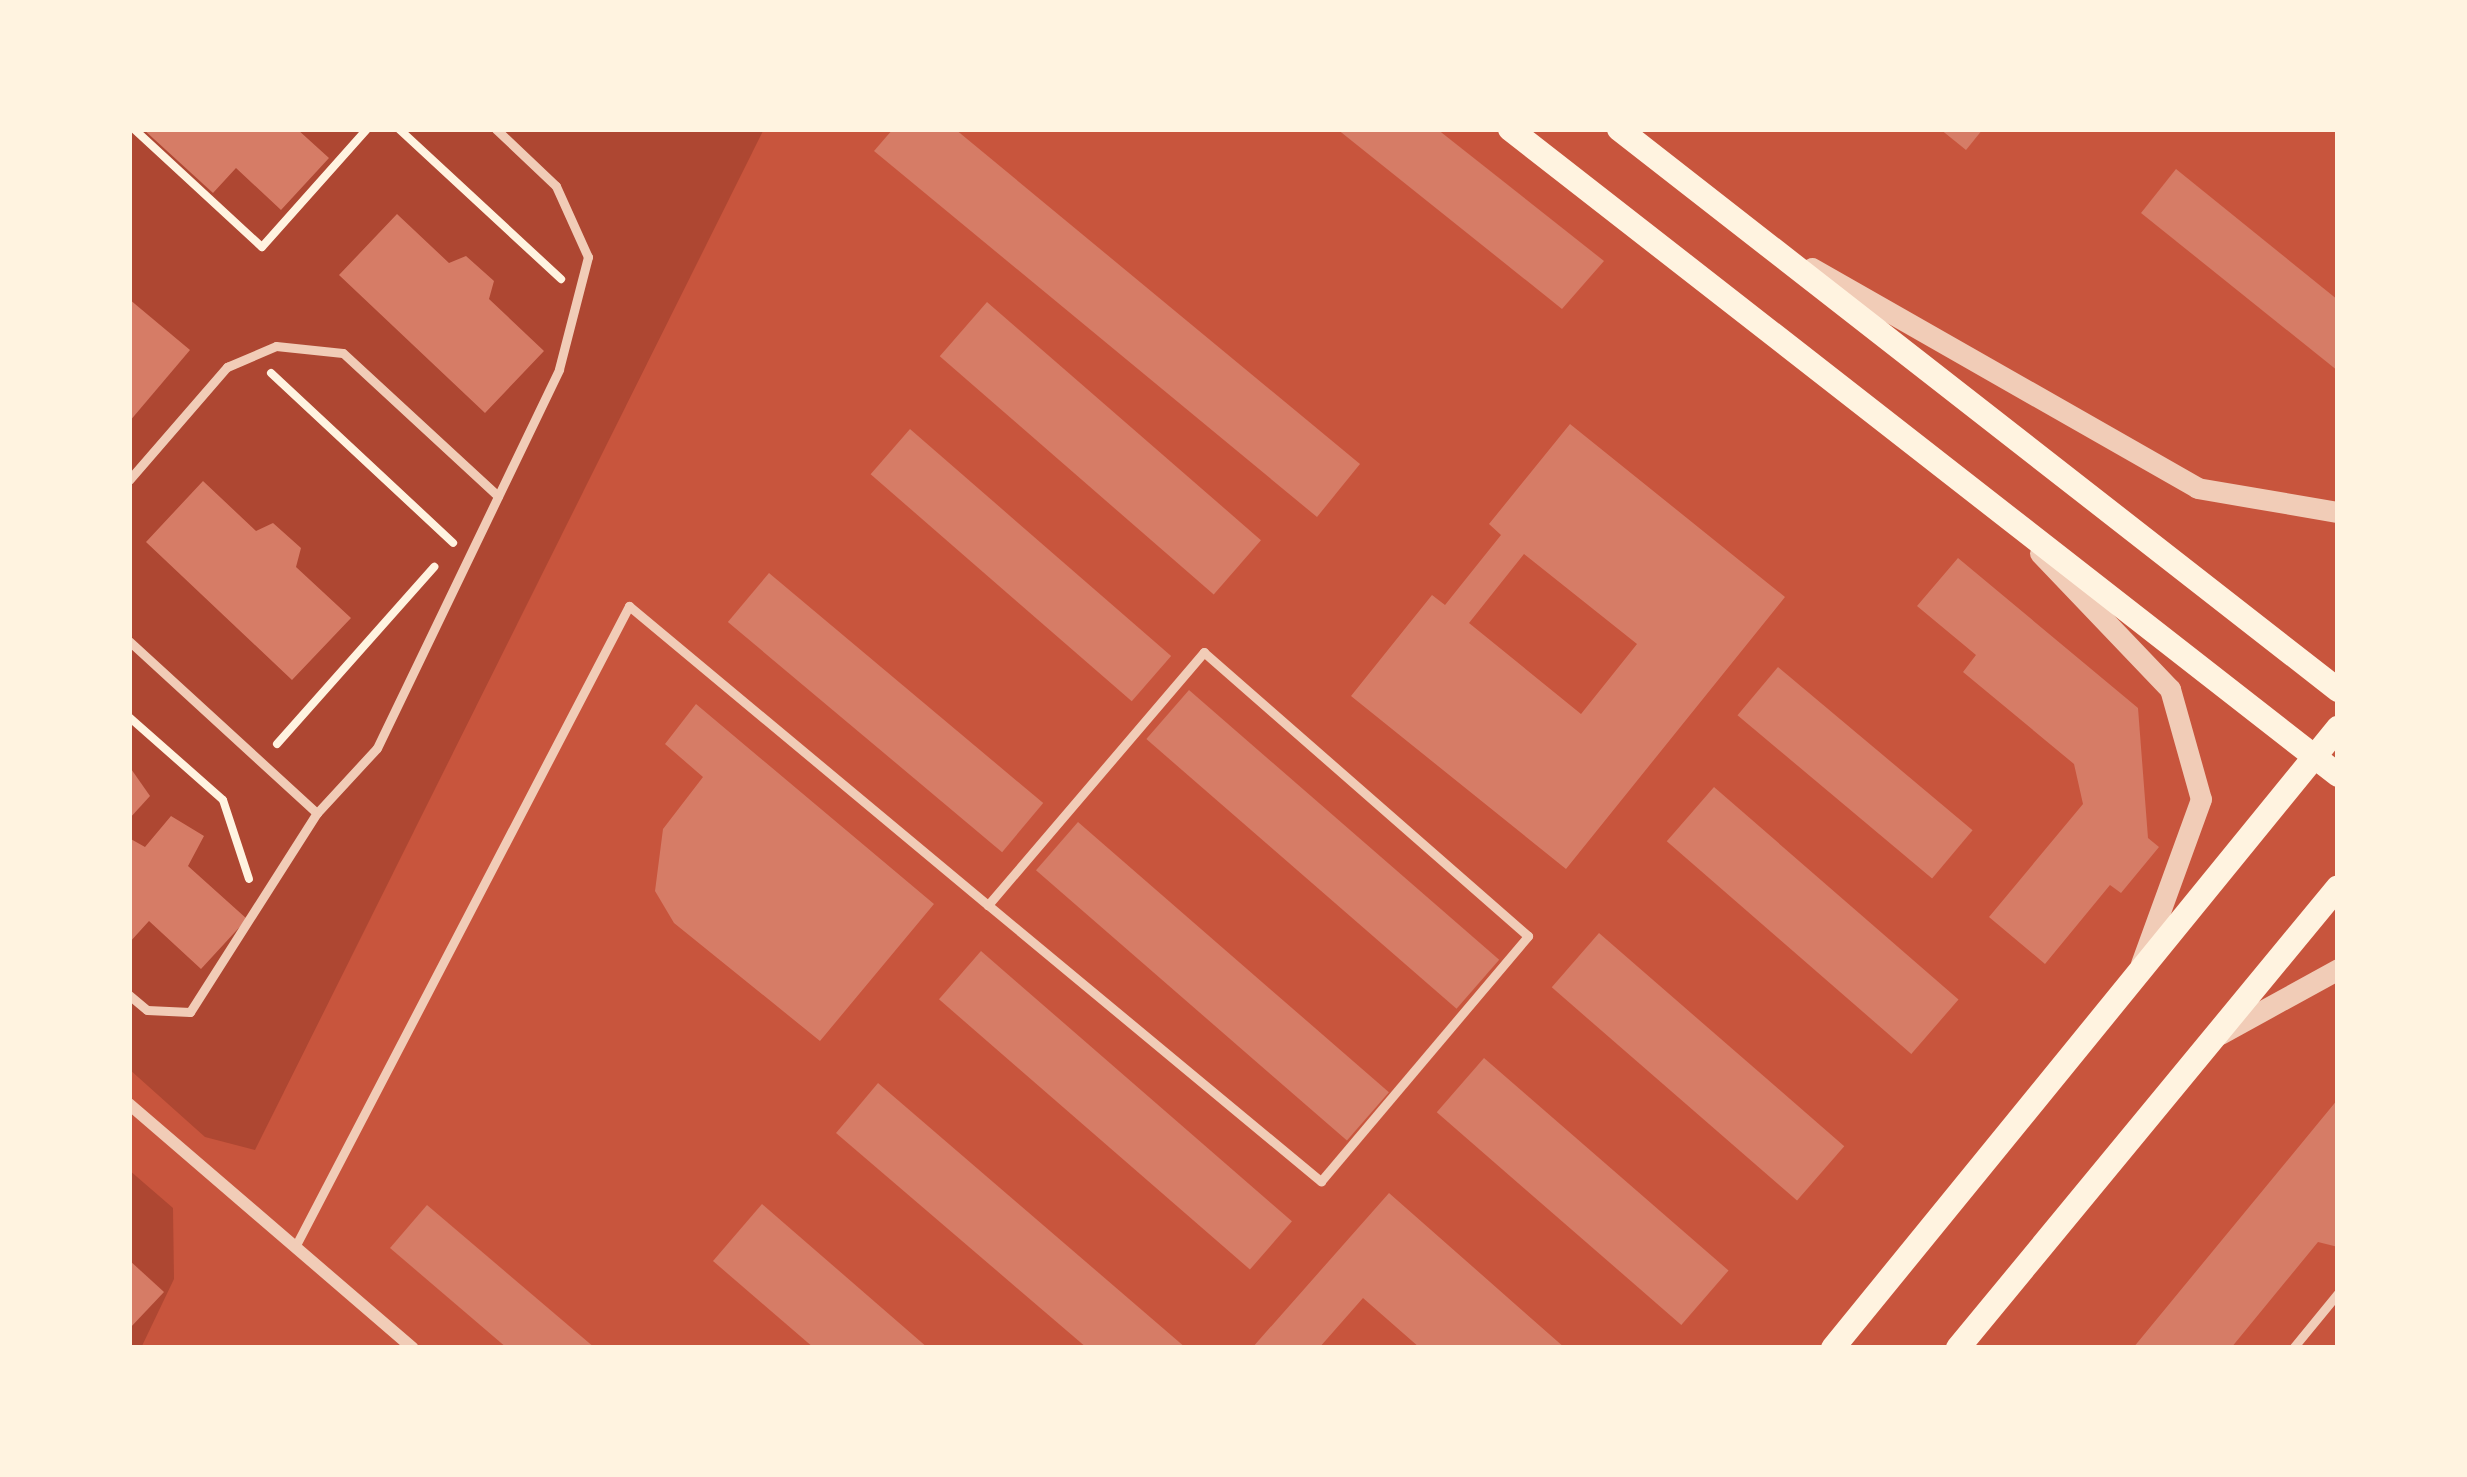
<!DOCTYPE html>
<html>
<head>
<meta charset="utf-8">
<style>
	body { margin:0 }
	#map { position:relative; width:2467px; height:1477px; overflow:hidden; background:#c8553d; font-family:Merriweather,serif }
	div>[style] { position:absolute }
	.green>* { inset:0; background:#ae4732 }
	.building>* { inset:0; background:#d67c66; transform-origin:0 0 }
	.path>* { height:8px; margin:-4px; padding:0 4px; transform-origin:4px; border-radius:4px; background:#fff3e0 }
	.service>* { height:9px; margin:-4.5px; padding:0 4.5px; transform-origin:4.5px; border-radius:4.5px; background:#f1ccb7 }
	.minor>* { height:12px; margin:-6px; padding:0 6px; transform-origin:6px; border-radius:6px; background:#f1ccb7 }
	.tertiary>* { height:21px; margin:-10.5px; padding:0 10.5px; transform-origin:10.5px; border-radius:10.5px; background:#f1ccb7 }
	.secondary>* { height:24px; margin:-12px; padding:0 12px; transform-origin:12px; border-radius:12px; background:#fff3e0 }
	span { translate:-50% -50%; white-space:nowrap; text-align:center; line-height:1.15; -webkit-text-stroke:9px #fff3e0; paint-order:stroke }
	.frame { position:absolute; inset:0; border:132px solid #fff3e0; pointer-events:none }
</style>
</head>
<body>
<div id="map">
	<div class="green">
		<div style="clip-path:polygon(129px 129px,764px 129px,255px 1150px,205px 1137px,129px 1069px)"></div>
		<div style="clip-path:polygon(129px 1170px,173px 1208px,174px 1279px,141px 1348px,129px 1348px)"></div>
	</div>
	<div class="building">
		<div style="clip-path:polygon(143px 129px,297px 129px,329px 158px,281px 210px,236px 168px,213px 193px)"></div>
		<div style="clip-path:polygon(893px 129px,955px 129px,1360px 464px,1317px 517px,874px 151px)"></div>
		<div style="clip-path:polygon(1337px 129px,1437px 129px,1604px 261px,1562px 309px)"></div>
		<div style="clip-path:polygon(1940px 129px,1983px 129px,1966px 150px)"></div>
		<div style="clip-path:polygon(2176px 169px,2338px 300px,2338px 371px,2141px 213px)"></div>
		<div style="clip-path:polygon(397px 214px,449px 263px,466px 256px,494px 281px,489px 299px,544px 351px,485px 413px,339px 275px)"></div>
		<div style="clip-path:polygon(129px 299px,190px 350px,129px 422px)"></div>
		<div style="left:987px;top:302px;width:363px;height:72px;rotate:41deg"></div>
		<div style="clip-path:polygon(evenodd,1570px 424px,1785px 597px,1566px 869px,1351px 696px,1432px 595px,1445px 605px,1501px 535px,1489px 524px,1570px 424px,1524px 554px,1637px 644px,1581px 714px,1469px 623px,1524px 554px)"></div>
		<div style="left:910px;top:429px;width:346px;height:60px;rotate:41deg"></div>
		<div style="clip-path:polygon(203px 481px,256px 531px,273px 523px,301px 548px,296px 567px,351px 618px,292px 680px,146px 542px)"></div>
		<div style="clip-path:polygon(1958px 558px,2138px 708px,2148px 838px,2159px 847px,2121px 893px,2110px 885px,2045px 964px,1989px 917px,2083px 804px,2074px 764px,1963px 672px,1976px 655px,1917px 606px)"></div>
		<div style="left:769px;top:573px;width:358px;height:64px;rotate:40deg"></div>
		<div style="left:1778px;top:667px;width:254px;height:63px;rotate:40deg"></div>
		<div style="left:1189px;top:690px;width:411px;height:65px;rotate:41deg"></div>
		<div style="clip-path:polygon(696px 704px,934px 904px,820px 1041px,674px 923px,655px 891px,663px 829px,703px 777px,665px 744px)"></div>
		<div style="clip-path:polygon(129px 766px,150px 796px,129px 819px)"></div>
		<div style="left:1714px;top:787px;width:324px;height:72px;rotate:41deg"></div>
		<div style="clip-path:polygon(171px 816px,204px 836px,188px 866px,247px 919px,201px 969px,149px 921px,129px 943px,129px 838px,145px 847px)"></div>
		<div style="left:1078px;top:822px;width:412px;height:64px;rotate:41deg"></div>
		<div style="left:1599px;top:933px;width:325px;height:72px;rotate:41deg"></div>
		<div style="left:981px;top:951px;width:412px;height:64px;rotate:41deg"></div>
		<div style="left:1484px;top:1058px;width:324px;height:72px;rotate:41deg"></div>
		<div style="clip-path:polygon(878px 1083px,1186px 1348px,1087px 1348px,836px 1133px)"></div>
		<div style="clip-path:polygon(2338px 1099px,2338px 1247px,2318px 1242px,2231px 1348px,2133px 1348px)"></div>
		<div style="clip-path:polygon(1389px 1193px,1565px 1348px,1420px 1348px,1363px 1298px,1319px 1348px,1252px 1348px)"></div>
		<div style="clip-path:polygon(762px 1204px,928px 1348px,814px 1348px,713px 1261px)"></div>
		<div style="clip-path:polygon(427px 1205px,595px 1348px,507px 1348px,390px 1248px)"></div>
		<div style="clip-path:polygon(129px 1260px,164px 1292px,129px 1329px)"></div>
	</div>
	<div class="path">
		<div style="left:134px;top:129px;width:174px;rotate:42.7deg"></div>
		<div style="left:262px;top:247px;width:158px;rotate:-48.3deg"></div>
		<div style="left:399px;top:129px;width:221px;rotate:42.8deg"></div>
		<div style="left:271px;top:373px;width:249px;rotate:43deg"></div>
		<div style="left:129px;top:717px;width:125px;rotate:41.4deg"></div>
		<div style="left:223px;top:800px;width:83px;rotate:71.8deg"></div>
		<div style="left:277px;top:744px;width:237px;rotate:-48.4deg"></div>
	</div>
	<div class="service">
		<div style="left:129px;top:480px;width:150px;rotate:-49.1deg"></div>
		<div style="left:227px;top:367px;width:53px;rotate:-23.2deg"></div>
		<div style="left:276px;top:346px;width:67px;rotate:6deg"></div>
		<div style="left:343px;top:353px;width:211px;rotate:42.7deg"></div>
		<div style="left:129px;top:641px;width:255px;rotate:42.5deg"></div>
		<div style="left:129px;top:995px;width:23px;rotate:40deg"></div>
		<div style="left:147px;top:1010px;width:43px;rotate:2.7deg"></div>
		<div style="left:190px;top:1012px;width:236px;rotate:-57.5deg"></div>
		<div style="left:317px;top:813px;width:88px;rotate:-47.3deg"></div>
		<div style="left:377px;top:748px;width:420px;rotate:-64.3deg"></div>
		<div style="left:559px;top:369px;width:116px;rotate:-75.5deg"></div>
		<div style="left:588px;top:257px;width:78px;rotate:-114.3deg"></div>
		<div style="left:556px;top:186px;width:83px;rotate:-136.5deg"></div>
		<div style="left:295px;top:1247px;width:723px;rotate:-62.48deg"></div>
		<div style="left:629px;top:606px;width:467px;rotate:39.8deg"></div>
		<div style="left:988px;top:905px;width:433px;rotate:39.7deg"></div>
		<div style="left:1321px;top:1181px;width:321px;rotate:-49.8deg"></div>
		<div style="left:1528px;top:936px;width:431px;rotate:-138.8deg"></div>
		<div style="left:1204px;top:652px;width:333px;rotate:130.5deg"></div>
		<div style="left:2293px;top:1348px;width:71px;rotate:-50.7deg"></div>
	</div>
	<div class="minor">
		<div style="left:129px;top:1104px;width:374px;rotate:40.7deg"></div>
	</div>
	<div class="tertiary">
		<div style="left:1812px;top:268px;width:443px;rotate:29.7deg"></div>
		<div style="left:2197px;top:488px;width:143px;rotate:9.7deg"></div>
		<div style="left:2040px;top:553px;width:188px;rotate:46.3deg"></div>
		<div style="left:2170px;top:689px;width:114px;rotate:74.3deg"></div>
		<div style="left:2201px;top:799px;width:176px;rotate:110deg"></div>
		<div style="left:2220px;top:1034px;width:135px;rotate:-28.8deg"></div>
	</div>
	<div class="secondary">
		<div style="left:1510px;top:129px;width:1050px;rotate:37.96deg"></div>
		<div style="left:1619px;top:129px;width:912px;rotate:37.96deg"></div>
		<div style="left:1833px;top:1348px;width:800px;rotate:-50.84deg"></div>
		<div style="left:1958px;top:1348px;width:597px;rotate:-50.5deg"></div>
	</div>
	<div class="frame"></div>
</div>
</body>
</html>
